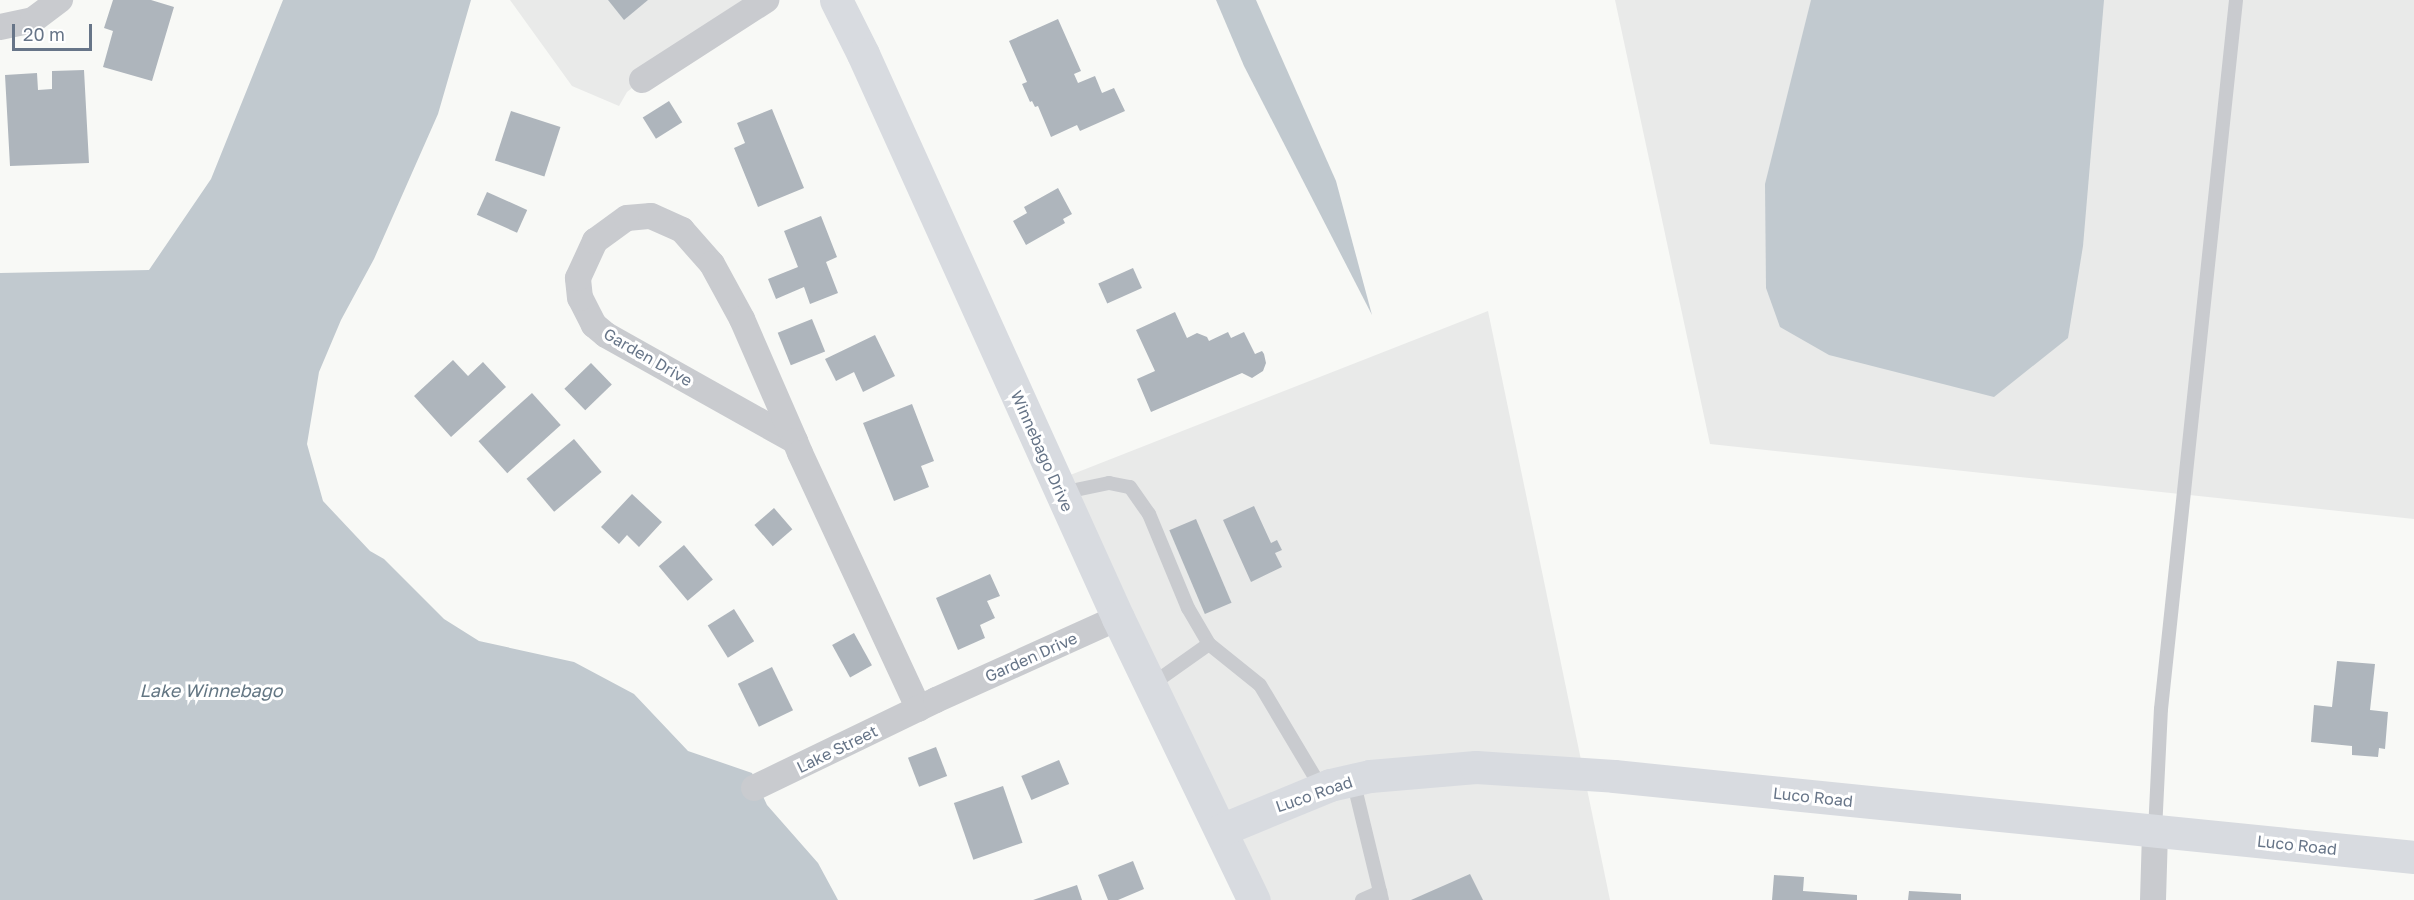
<!DOCTYPE html>
<html>
<head>
<meta charset="utf-8">
<style>
	body { margin:0 }
	#map { position:relative; width:2414px; height:900px; overflow:hidden; background:#f8f9f6; font-family:"Golos Text",sans-serif }
	div>[style] { position:absolute }
	.built>* { inset:0; background:#e9eae9 }
	.water>* { inset:0; background:#c1c9cf }
	.building>* { inset:0; background:#aeb5bc; transform-origin:0 0 }
	.lane>* { height:14px; margin:-7px; padding:0 7px; transform-origin:7px; border-radius:7px; background:#c9cbcf }
	.street>* { height:26px; margin:-13px; padding:0 13px; transform-origin:13px; border-radius:13px; background:#c9cbcf }
	.secondary>* { height:33px; margin:-16.5px; padding:0 16.5px; transform-origin:16.5px; border-radius:16.5px; background:#d8dbe0 }
	span { translate:-50% -50%; white-space:nowrap; text-align:center; line-height:1.15; -webkit-text-stroke:6px #fff; paint-order:stroke }
	.street-label { font-size:16px; color:#677588 }
	.water-label { font-size:18px; color:#637683; font-style:italic }
	.scale { position:absolute; left:12px; top:24px; width:80px; height:27px; box-sizing:border-box; border:3px solid #677588; border-top:0; padding-left:8px; font-size:18px; line-height:21px; white-space:nowrap; color:#677588; -webkit-text-stroke:4px #fff; paint-order:stroke }
</style>
</head>
<body>
<div id="map">
	<div class="built">
		<div style="clip-path:polygon(510px 0,766px 0,642px 80px,627px 92px,619px 106px,572px 86px)"></div>
		<div style="clip-path:polygon(1615px 0,2414px 0,2414px 519px,1710px 444px)"></div>
		<div style="clip-path:polygon(1488px 311px,1610px 900px,1254px 900px,1055px 481px)"></div>
	</div>
	<div class="water">
		<div style="clip-path:polygon(283px 0,471px 0,438px 114px,374px 259px,341px 320px,319px 372px,307px 444px,323px 501px,370px 551px,384px 559px,444px 619px,479px 641px,574px 662px,634px 694px,688px 751px,752px 773px,767px 805px,818px 863px,838px 900px,0 900px,0 273px,149px 270px,211px 179px)"></div>
		<div style="clip-path:polygon(1216px 0,1256px 0,1336px 181px,1372px 315px,1244px 66px)"></div>
		<div style="clip-path:polygon(1811px 0,2104px 0,2083px 246px,2068px 338px,1994px 397px,1829px 355px,1780px 327px,1766px 288px,1765px 184px)"></div>
	</div>
	<div class="building">
		<div style="clip-path:polygon(113px 0,151px 0,174px 7px,152px 81px,103px 67px,113px 31px,104px 28px)"></div>
		<div style="clip-path:polygon(608px 0,648px 0,624px 20px)"></div>
		<div style="clip-path:polygon(1058px 19px,1081px 71px,1074px 74px,1078px 83px,1095px 76px,1102px 93px,1114px 88px,1125px 111px,1080px 131px,1077px 125px,1051px 137px,1038px 106px,1035px 107px,1032px 101px,1030px 102px,1022px 84px,1027px 82px,1009px 41px)"></div>
		<div style="clip-path:polygon(84px 70px,89px 163px,10px 166px,5px 75px,37px 73px,38px 90px,52px 89px,52px 71px)"></div>
		<div style="left:669px;top:101px;width:25px;height:31px;rotate:58deg"></div>
		<div style="clip-path:polygon(772px 109px,804px 188px,758px 207px,734px 148px,745px 143px,737px 123px)"></div>
		<div style="left:511px;top:111px;width:52px;height:52px;rotate:18deg"></div>
		<div style="clip-path:polygon(1058px 188px,1072px 214px,1063px 219px,1065px 223px,1026px 245px,1013px 221px,1027px 213px,1024px 207px)"></div>
		<div style="left:487px;top:192px;width:44px;height:25px;rotate:24deg"></div>
		<div style="clip-path:polygon(821px 216px,837px 257px,826px 262px,838px 293px,810px 304px,804px 287px,776px 299px,768px 279px,798px 267px,784px 231px)"></div>
		<div style="left:1133px;top:268px;width:22px;height:38px;rotate:66deg"></div>
		<div style="clip-path:polygon(1175px 312px,1187px 338px,1197px 333px,1207px 337px,1209px 341px,1228px 332px,1231px 338px,1244px 332px,1255px 354px,1262px 351px,1264px 354px,1266px 363px,1263px 371px,1252px 378px,1242px 373px,1151px 412px,1137px 379px,1155px 371px,1136px 330px)"></div>
		<div style="left:812px;top:319px;width:35px;height:37px;rotate:68deg"></div>
		<div style="clip-path:polygon(875px 335px,895px 376px,863px 392px,854px 372px,836px 381px,825px 359px)"></div>
		<div style="clip-path:polygon(453px 360px,468px 376px,483px 362px,506px 387px,451px 437px,414px 396px)"></div>
		<div style="left:591px;top:363px;width:30px;height:37px;rotate:46deg"></div>
		<div style="left:532px;top:393px;width:43px;height:72px;rotate:48deg"></div>
		<div style="clip-path:polygon(912px 404px,934px 461px,921px 466px,929px 487px,894px 501px,863px 423px)"></div>
		<div style="left:574px;top:439px;width:43px;height:62px;rotate:50deg"></div>
		<div style="clip-path:polygon(632px 494px,662px 522px,639px 547px,627px 535px,619px 544px,601px 527px)"></div>
		<div style="clip-path:polygon(1254px 506px,1271px 543px,1277px 540px,1282px 550px,1275px 553px,1282px 567px,1251px 582px,1223px 520px)"></div>
		<div style="left:774px;top:508px;width:28px;height:26px;rotate:49deg"></div>
		<div style="left:1196px;top:519px;width:91px;height:29px;rotate:67deg"></div>
		<div style="left:684px;top:545px;width:45px;height:33px;rotate:50deg"></div>
		<div style="clip-path:polygon(990px 574px,1000px 596px,987px 601px,995px 618px,980px 625px,985px 638px,958px 650px,936px 598px)"></div>
		<div style="left:734px;top:609px;width:38px;height:31px;rotate:58deg"></div>
		<div style="left:854px;top:633px;width:37px;height:25px;rotate:61deg"></div>
		<div style="clip-path:polygon(2337px 661px,2375px 664px,2370px 710px,2388px 712px,2385px 749px,2379px 748px,2378px 757px,2352px 755px,2352px 746px,2311px 742px,2314px 705px,2332px 707px)"></div>
		<div style="left:772px;top:667px;width:48px;height:38px;rotate:64deg"></div>
		<div style="left:936px;top:747px;width:31px;height:30px;rotate:69deg"></div>
		<div style="left:1059px;top:760px;width:26px;height:41px;rotate:67deg"></div>
		<div style="left:1003px;top:786px;width:60px;height:52px;rotate:71deg"></div>
		<div style="clip-path:polygon(1133px 861px,1144px 889px,1118px 900px,1108px 900px,1098px 875px)"></div>
		<div style="clip-path:polygon(1470px 874px,1483px 900px,1411px 900px)"></div>
		<div style="clip-path:polygon(1774px 875px,1804px 877px,1803px 891px,1857px 895px,1857px 900px,1772px 900px)"></div>
		<div style="clip-path:polygon(1077px 885px,1082px 900px,1033px 900px)"></div>
		<div style="clip-path:polygon(1909px 891px,1961px 894px,1961px 900px,1908px 900px)"></div>
	</div>
	<div class="lane">
		<div style="left:1061px;top:493px;width:49px;rotate:-11.8deg"></div>
		<div style="left:1109px;top:483px;width:21px;rotate:11deg"></div>
		<div style="left:1130px;top:487px;width:33px;rotate:55deg"></div>
		<div style="left:1149px;top:514px;width:102px;rotate:67.5deg"></div>
		<div style="left:1188px;top:608px;width:42px;rotate:59.7deg"></div>
		<div style="left:1209px;top:644px;width:65px;rotate:38.8deg"></div>
		<div style="left:1260px;top:685px;width:121px;rotate:59.2deg"></div>
		<div style="left:1151px;top:685px;width:71px;rotate:-35.3deg"></div>
		<div style="left:1353px;top:780px;width:123px;rotate:76.4deg"></div>
		<div style="left:2155px;top:831px;width:122px;rotate:-87.2deg"></div>
		<div style="left:2161px;top:709px;width:713px;rotate:-83.96deg"></div>
		<div style="left:1362px;top:900px;width:20px;rotate:-24deg"></div>
	</div>
	<div class="street">
		<div style="left:0;top:27px;width:34px;rotate:-12deg"></div>
		<div style="left:33px;top:20px;width:34px;rotate:-37deg"></div>
		<div style="left:642px;top:80px;width:148px;rotate:-32.8deg"></div>
		<div style="left:795px;top:441px;width:217px;rotate:-150.7deg"></div>
		<div style="left:606px;top:335px;width:16px;rotate:-140deg"></div>
		<div style="left:594px;top:325px;width:30px;rotate:-117deg"></div>
		<div style="left:580px;top:298px;width:20px;rotate:-96deg"></div>
		<div style="left:578px;top:278px;width:41px;rotate:-65.3deg"></div>
		<div style="left:595px;top:241px;width:39px;rotate:-36deg"></div>
		<div style="left:627px;top:218px;width:24px;rotate:-5deg"></div>
		<div style="left:651px;top:216px;width:34px;rotate:24deg"></div>
		<div style="left:682px;top:230px;width:45px;rotate:48.6deg"></div>
		<div style="left:712px;top:264px;width:63px;rotate:61.4deg"></div>
		<div style="left:742px;top:319px;width:133px;rotate:66.5deg"></div>
		<div style="left:795px;top:441px;width:13px;rotate:67deg"></div>
		<div style="left:800px;top:453px;width:282px;rotate:65.1deg"></div>
		<div style="left:754px;top:788px;width:202px;rotate:-25.8deg"></div>
		<div style="left:936px;top:700px;width:200px;rotate:-24.3deg"></div>
		<div style="left:2153px;top:900px;width:69px;rotate:-88.3deg"></div>
	</div>
	<div class="secondary">
		<div style="left:836px;top:0;width:60px;rotate:63.4deg"></div>
		<div style="left:863px;top:54px;width:619px;rotate:65.67deg"></div>
		<div style="left:1118px;top:618px;width:313px;rotate:64.3deg"></div>
		<div style="left:1221px;top:830px;width:118px;rotate:-22.4deg"></div>
		<div style="left:1330px;top:785px;width:41px;rotate:-12.7deg"></div>
		<div style="left:1370px;top:776px;width:106px;rotate:-4.9deg"></div>
		<div style="left:1476px;top:767px;width:138px;rotate:3.7deg"></div>
		<div style="left:1614px;top:776px;width:804px;rotate:5.78deg"></div>
	</div>
	<div class="street-label">
		<span style="left:648px;top:357px;rotate:30deg">Garden Drive</span>
		<span style="left:1042px;top:451px;rotate:66deg">Winnebago Drive</span>
		<span style="left:1031px;top:657px;rotate:-24deg">Garden Drive</span>
		<span style="left:837px;top:749px;rotate:-26deg">Lake Street</span>
		<span style="left:1314px;top:794px;rotate:-19deg">Luco Road</span>
		<span style="left:1813px;top:797px;rotate:6deg">Luco Road</span>
		<span style="left:2297px;top:845px;rotate:6deg">Luco Road</span>
	</div>
	<div class="water-label">
		<span style="left:211px;top:690px">Lake Winnebago</span>
	</div>
	<div class="scale">20 m</div>
</div>
</body>
</html>
